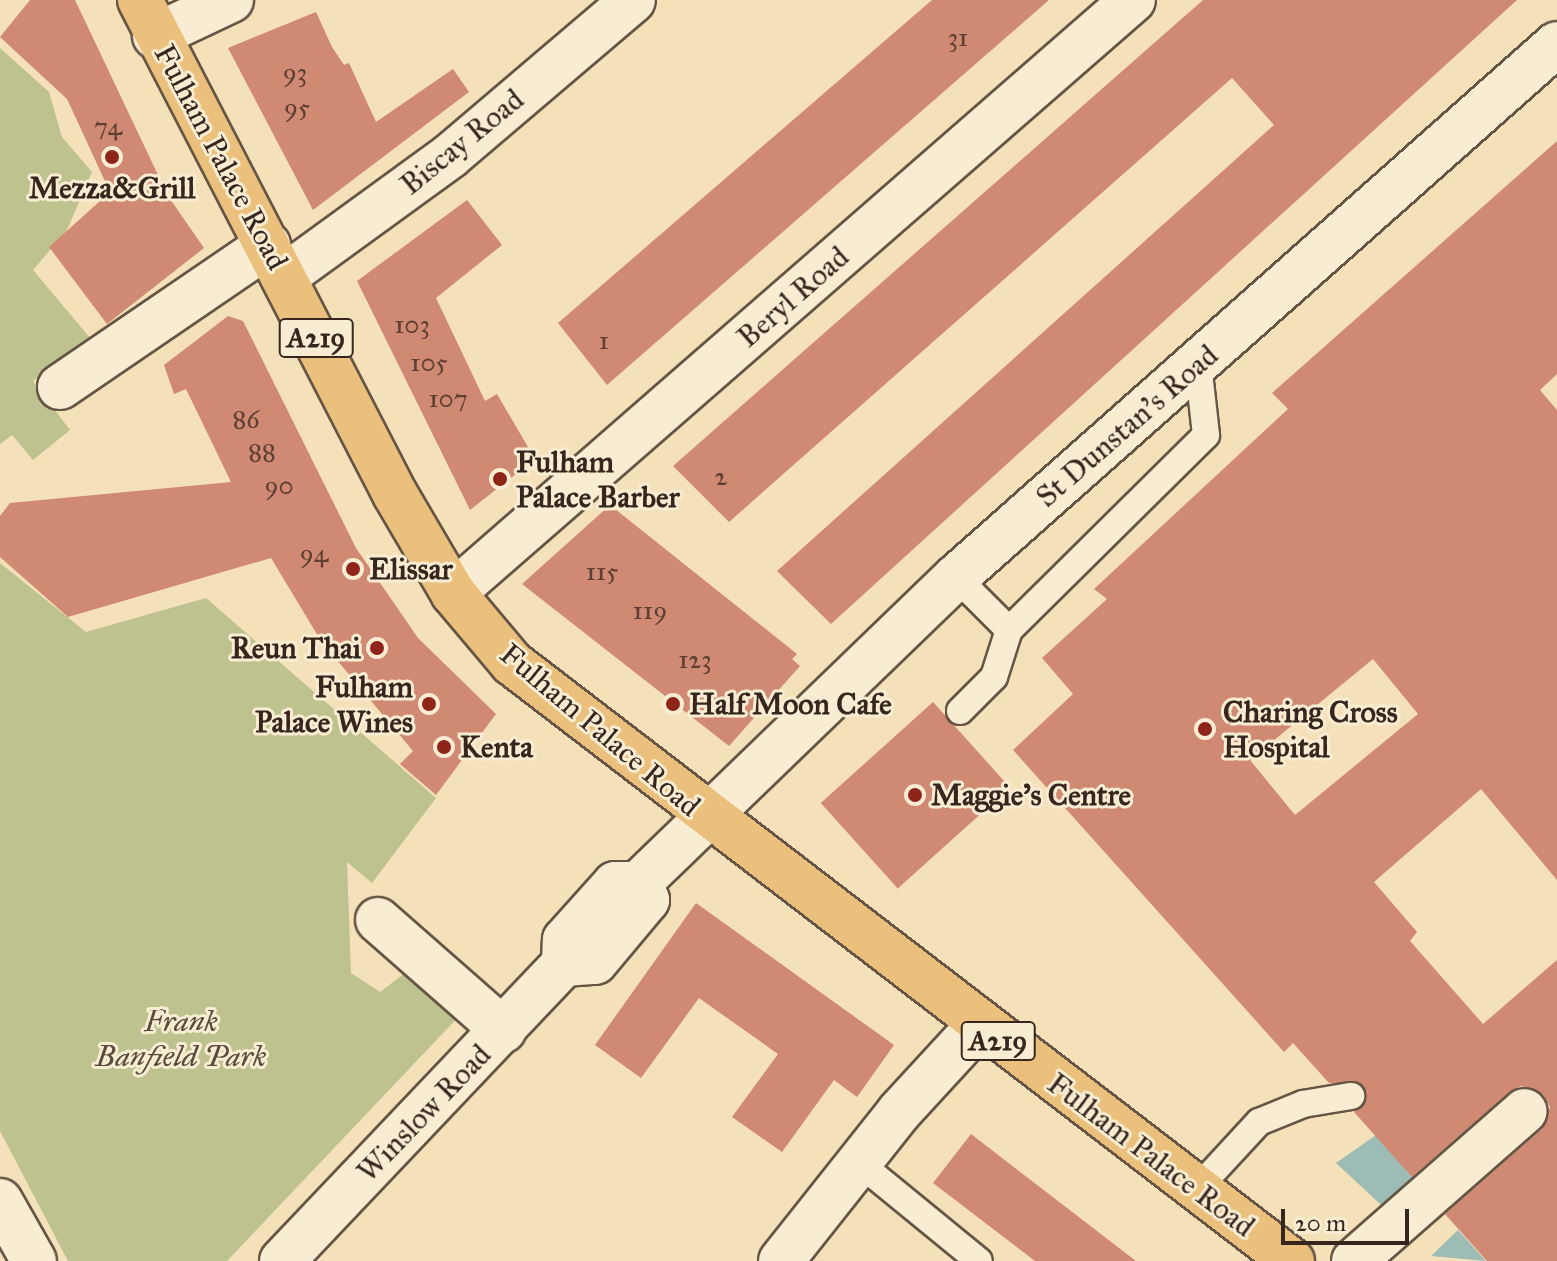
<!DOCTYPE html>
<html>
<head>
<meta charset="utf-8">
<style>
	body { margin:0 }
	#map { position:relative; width:1557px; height:1261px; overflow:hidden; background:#f5e1b9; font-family:"IM FELL Great Primer",serif }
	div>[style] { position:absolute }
	.green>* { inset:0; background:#bdc28e }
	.water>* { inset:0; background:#9dbcb6 }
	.building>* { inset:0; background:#d08972; transform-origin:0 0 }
	.roads { filter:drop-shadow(2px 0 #665545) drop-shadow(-2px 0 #665545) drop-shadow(0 2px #665545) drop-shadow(0 -2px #665545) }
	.lane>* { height:26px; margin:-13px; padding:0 13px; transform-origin:13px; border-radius:13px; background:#f8ecd2 }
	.street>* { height:44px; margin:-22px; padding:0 22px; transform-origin:22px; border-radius:22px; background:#f8ecd2 }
	.primary>* { height:44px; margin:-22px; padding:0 22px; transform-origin:22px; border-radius:22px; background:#eac07c }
	.dots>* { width:22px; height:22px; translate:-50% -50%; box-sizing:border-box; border:4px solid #f8ecd2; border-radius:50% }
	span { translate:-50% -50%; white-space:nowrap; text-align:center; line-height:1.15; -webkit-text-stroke:6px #f8ecd2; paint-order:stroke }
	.number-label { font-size:26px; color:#5d3f33 }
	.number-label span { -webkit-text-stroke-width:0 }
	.shield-label span { padding:2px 6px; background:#f8ecd2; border:2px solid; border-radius:6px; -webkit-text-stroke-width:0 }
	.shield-label { font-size:28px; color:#37261e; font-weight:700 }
	.street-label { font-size:30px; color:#37261e }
	.poi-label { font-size:30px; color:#37261e; font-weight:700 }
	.left { translate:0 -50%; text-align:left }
	.right { translate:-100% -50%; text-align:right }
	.park-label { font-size:30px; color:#584d3a; font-style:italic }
	.scale { position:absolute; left:1281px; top:1209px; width:128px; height:36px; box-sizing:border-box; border:4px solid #37261e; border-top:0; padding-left:10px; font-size:24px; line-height:28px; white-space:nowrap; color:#37261e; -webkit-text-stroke:6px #f8ecd2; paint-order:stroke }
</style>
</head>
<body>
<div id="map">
	<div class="green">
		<div style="clip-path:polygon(0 48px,49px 92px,62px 137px,92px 172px,67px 230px,33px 270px,91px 339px,33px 381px,70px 430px,33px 460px,12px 435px,0 444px)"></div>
		<div style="clip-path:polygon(0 563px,86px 632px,206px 598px,436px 798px,372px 883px,347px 862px,351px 973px,380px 992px,414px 966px,463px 1012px,227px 1261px,68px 1261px,0 1131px)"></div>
	</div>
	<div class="water">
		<div style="clip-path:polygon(1376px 1135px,1425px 1192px,1393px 1216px,1336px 1163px)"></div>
		<div style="clip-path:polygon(1458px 1230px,1486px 1261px,1431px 1256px)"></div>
	</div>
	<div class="building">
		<div style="clip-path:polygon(30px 0,75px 0,168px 196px,204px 248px,107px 324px,49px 247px,110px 192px,67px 99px,0 37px)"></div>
		<div style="clip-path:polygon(932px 0,1049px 0,607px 385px,558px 323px)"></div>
		<div style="clip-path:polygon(1203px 0,1517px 0,831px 624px,777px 571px,1274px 125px,1232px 78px,729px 522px,673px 466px)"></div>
		<div style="clip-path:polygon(316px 12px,332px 47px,344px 65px,349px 63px,376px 122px,453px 69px,469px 92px,313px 210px,228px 48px)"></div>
		<div style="clip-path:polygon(evenodd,1557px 141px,1557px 374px,1540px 390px,1557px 410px,1557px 880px,1481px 789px,1374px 882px,1417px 932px,1410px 941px,1483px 1024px,1557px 960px,1557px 1261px,1487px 1261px,1445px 1214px,1542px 1129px,1550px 1107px,1543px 1094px,1521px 1086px,1509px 1092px,1412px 1177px,1354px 1112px,1366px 1101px,1363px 1085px,1329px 1083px,1293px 1043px,1284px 1052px,1013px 750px,1073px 694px,1042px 658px,1107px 599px,1094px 589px,1288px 409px,1272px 393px,1557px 141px,1373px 659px,1418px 714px,1295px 815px,1250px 760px,1373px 659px)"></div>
		<div style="clip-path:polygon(467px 200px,502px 245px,436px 298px,485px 401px,497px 394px,535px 459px,470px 510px,357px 281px)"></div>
		<div style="clip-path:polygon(228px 316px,243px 321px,356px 548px,418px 638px,496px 714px,436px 795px,400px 764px,413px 751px,321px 641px,271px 558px,68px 617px,0 557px,0 516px,10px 503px,231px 482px,186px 389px,174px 394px,164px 365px)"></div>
		<div style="clip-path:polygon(610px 505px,797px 654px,792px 659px,800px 666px,729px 746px,522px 584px)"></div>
		<div style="left:933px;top:702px;width:115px;height:151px;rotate:48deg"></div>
		<div style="clip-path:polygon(696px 903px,894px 1045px,857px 1097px,834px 1080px,782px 1152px,732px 1117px,778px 1054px,699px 998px,641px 1078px,595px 1045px)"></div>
		<div style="clip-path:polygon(971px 1134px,1136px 1261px,1035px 1261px,933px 1183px)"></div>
	</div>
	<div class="roads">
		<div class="lane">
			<div style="left:956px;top:577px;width:75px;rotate:45deg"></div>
			<div style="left:1009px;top:630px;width:277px;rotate:-44.7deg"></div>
			<div style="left:1206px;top:435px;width:71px;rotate:-96.4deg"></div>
			<div style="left:960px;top:711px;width:48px;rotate:-45deg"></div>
			<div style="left:994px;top:677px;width:49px;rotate:-72.3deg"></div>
			<div style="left:858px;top:1162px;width:156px;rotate:39.3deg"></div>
			<div style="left:1198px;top:1188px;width:90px;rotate:-47.3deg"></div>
			<div style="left:1259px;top:1122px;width:48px;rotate:-22.2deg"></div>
			<div style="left:1303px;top:1104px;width:49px;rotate:-9.5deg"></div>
		</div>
		<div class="street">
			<div style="left:155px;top:36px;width:84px;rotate:-25.3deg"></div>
			<div style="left:285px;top:276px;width:204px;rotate:-36deg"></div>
			<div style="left:450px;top:156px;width:240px;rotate:-40.4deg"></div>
			<div style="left:60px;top:387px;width:252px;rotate:-34.3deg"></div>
			<div style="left:453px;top:593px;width:902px;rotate:-41.09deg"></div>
			<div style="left:378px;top:920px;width:167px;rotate:41.3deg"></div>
			<div style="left:564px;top:964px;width:31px;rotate:-4deg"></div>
			<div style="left:595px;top:962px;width:81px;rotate:-50deg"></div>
			<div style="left:647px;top:900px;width:18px;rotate:-119deg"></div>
			<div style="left:0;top:1201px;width:69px;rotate:60.5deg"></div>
			<div style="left:282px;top:1261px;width:410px;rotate:-46.5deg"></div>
			<div style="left:564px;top:964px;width:24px;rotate:-88deg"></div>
			<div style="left:565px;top:940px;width:75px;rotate:-48.2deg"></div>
			<div style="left:615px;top:884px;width:23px"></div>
			<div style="left:638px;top:884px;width:442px;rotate:-44deg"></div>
			<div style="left:956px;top:577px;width:803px;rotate:-41.57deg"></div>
			<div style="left:781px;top:1261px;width:190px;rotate:-51.6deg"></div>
			<div style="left:899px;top:1112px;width:117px;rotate:-47.4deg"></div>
			<div style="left:1354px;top:1261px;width:227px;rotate:-41.3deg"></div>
		</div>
		<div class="primary">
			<div style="left:140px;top:0;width:556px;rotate:62.7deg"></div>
			<div style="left:395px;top:494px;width:115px;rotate:59.6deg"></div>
			<div style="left:453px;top:593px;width:92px;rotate:49.9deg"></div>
			<div style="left:512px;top:663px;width:983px;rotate:37.48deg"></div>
		</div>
	</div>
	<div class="dots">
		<div style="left:112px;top:157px;background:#8f2418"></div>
		<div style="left:500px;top:479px;background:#8f2418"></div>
		<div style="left:353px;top:569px;background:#8f2418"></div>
		<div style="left:377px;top:648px;background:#8f2418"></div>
		<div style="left:429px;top:704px;background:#8f2418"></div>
		<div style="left:673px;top:704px;background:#8f2418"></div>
		<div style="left:1205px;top:729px;background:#8f2418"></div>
		<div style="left:444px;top:747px;background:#8f2418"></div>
		<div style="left:915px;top:795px;background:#8f2418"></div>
	</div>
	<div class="number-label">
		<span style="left:958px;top:38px">31</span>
		<span style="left:295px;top:73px">93</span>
		<span style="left:297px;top:108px">95</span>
		<span style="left:108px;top:127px">74</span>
		<span style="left:412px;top:325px">103</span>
		<span style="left:604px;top:341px">1</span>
		<span style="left:429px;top:363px">105</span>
		<span style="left:448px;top:399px">107</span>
		<span style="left:246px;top:420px">86</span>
		<span style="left:262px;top:453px">88</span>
		<span style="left:721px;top:477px">2</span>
		<span style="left:279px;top:486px">90</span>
		<span style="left:314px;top:554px">94</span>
		<span style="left:602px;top:572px">115</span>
		<span style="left:650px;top:611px">119</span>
		<span style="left:695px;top:660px">123</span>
	</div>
	<div class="shield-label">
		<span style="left:316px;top:338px">A219</span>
		<span style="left:998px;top:1041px">A219</span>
	</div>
	<div class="street-label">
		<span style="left:462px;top:142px;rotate:-39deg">Biscay Road</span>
		<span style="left:221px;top:157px;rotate:62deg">Fulham Palace Road</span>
		<span style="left:793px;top:297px;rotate:-41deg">Beryl Road</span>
		<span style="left:1127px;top:426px;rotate:-41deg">St Dunstan's Road</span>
		<span style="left:600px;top:730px;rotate:40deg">Fulham Palace Road</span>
		<span style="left:424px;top:1113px;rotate:-46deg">Winslow Road</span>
		<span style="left:1151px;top:1155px;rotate:37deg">Fulham Palace Road</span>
	</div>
	<div class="poi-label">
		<span style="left:112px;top:188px">Mezza&amp;Grill</span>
		<span class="left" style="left:516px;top:479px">Fulham<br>Palace Barber</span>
		<span class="left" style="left:369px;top:569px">Elissar</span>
		<span class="right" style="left:361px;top:648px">Reun Thai</span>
		<span class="right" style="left:413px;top:704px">Fulham<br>Palace Wines</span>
		<span class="left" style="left:689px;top:704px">Half Moon Cafe</span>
		<span class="left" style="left:1223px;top:729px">Charing Cross<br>Hospital</span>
		<span class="left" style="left:460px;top:747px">Kenta</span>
		<span class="left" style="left:931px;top:795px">Maggie's Centre</span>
	</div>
	<div class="park-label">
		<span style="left:181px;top:1038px">Frank<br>Banfield Park</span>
	</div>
	<div class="scale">20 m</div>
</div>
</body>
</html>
